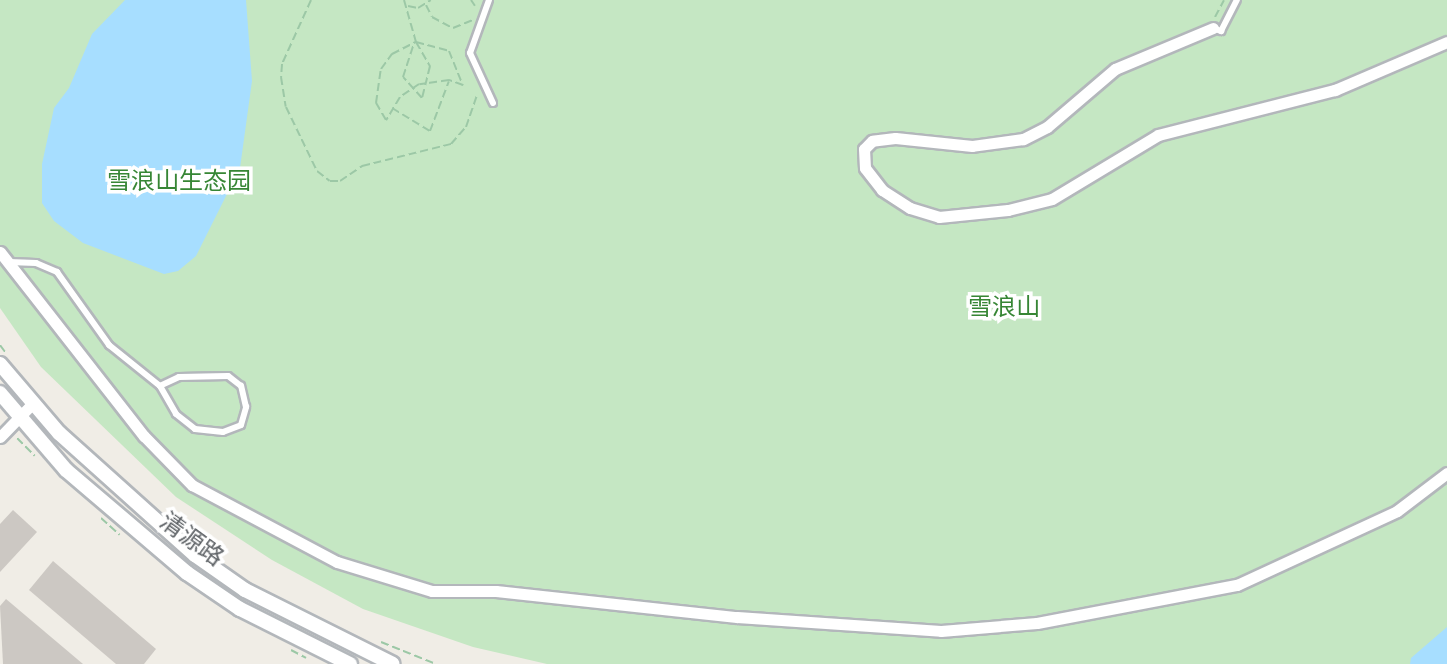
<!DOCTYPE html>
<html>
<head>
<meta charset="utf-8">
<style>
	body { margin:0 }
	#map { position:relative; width:1447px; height:664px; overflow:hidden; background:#f0ede6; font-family:Ubuntu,"Noto Sans SC",sans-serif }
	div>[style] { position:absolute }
	.green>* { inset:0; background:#c5e7c3 }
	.water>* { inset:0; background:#a7deff }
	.building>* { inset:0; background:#ccc8c3 }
	.path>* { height:2px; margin-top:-1px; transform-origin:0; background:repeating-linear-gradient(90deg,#9cc8a6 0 8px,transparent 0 12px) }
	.roads { filter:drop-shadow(2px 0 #b3b7bb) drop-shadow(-2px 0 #b3b7bb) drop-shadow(0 2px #b3b7bb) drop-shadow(0 -2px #b3b7bb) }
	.service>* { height:6px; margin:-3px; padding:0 3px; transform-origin:3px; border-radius:3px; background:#fff }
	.minor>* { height:11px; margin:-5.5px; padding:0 5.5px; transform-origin:5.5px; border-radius:5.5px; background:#fff }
	.tertiary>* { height:14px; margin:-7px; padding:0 7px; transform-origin:7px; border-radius:7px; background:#fff }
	span { translate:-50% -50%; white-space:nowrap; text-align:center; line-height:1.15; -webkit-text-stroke:7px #fff; paint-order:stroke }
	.park-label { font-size:24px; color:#378635 }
	.street-label { font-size:24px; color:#5e6266 }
</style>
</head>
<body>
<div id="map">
	<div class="green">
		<div style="clip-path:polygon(0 0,1447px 0,1447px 664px,547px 664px,473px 647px,363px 609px,272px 560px,176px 497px,41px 367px,0 308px)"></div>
	</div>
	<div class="water">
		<div style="clip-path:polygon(125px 0,246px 0,252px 81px,240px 168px,196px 256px,178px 271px,164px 274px,83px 243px,54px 221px,42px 203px,42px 164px,54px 108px,69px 88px,92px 34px)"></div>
		<div style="clip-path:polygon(1447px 627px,1447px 664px,1410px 664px,1411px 658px)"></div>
	</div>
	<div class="building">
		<div style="clip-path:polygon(13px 510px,37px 532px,0 572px,0 524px)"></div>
		<div style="clip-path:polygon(53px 561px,156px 649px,144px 664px,116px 664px,29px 590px)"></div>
		<div style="clip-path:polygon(6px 599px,83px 664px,3px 664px,0 606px)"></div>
	</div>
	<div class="path">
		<div style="left:311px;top:0;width:70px;rotate:114.4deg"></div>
		<div style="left:282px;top:64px;width:13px;rotate:94deg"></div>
		<div style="left:281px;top:77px;width:30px;rotate:81deg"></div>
		<div style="left:286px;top:107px;width:71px;rotate:64.2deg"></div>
		<div style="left:317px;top:171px;width:16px;rotate:38deg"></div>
		<div style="left:330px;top:181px;width:10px"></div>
		<div style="left:340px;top:181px;width:27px;rotate:-34deg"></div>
		<div style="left:362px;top:166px;width:92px;rotate:-13.9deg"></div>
		<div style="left:451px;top:144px;width:23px;rotate:-49deg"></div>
		<div style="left:466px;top:127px;width:34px;rotate:-71deg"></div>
		<div style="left:404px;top:0;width:44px;rotate:74.1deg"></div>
		<div style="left:416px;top:42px;width:28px;rotate:60deg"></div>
		<div style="left:430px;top:66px;width:33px;rotate:104deg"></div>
		<div style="left:422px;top:98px;width:28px;rotate:-132deg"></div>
		<div style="left:403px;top:77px;width:35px;rotate:-72deg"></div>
		<div style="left:471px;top:0;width:7px;rotate:56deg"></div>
		<div style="left:426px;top:5px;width:13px;rotate:63deg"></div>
		<div style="left:432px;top:17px;width:24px;rotate:28deg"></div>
		<div style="left:453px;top:28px;width:22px;rotate:-22deg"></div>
		<div style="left:408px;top:6px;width:10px;rotate:11deg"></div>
		<div style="left:418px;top:8px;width:15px;rotate:-32deg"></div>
		<div style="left:1215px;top:17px;width:19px;rotate:-62deg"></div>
		<div style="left:416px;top:42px;width:34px;rotate:15deg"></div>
		<div style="left:449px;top:51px;width:37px;rotate:68deg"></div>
		<div style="left:463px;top:85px;width:15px;rotate:-160deg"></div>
		<div style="left:449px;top:80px;width:30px;rotate:172deg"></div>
		<div style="left:419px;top:84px;width:23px;rotate:146deg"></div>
		<div style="left:400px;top:97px;width:27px;rotate:121deg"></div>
		<div style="left:386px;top:120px;width:20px;rotate:-120deg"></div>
		<div style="left:376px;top:103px;width:34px;rotate:-82deg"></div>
		<div style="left:381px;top:69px;width:19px;rotate:-54deg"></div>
		<div style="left:392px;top:54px;width:27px;rotate:-27deg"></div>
		<div style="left:392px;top:108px;width:44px;rotate:31.2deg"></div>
		<div style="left:430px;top:131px;width:53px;rotate:-69.2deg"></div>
		<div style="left:0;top:345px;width:9px;rotate:54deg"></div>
		<div style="left:17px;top:438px;width:25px;rotate:45deg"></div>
		<div style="left:101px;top:518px;width:25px;rotate:42deg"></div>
		<div style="left:381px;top:642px;width:59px;rotate:21.8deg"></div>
		<div style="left:291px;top:650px;width:17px;rotate:28deg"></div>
	</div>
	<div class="roads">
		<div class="service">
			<div style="left:489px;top:0;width:56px;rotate:109.7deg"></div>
			<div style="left:470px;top:53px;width:55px;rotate:65.3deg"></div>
			<div style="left:1213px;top:28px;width:9px;rotate:21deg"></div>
			<div style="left:1221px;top:31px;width:35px;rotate:-63deg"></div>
			<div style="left:9px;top:262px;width:27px;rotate:2deg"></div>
			<div style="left:36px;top:263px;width:23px;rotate:23deg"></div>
			<div style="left:57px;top:272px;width:90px;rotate:54.5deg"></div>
			<div style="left:109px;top:345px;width:65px;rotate:38.8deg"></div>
			<div style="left:160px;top:386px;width:32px;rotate:60deg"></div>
			<div style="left:176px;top:414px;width:24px;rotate:38deg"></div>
			<div style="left:195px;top:429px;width:28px;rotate:6deg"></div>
			<div style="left:223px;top:432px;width:19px;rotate:-21deg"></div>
			<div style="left:241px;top:425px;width:19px;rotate:-74deg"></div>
			<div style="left:246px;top:407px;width:22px;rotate:-103deg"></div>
			<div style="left:241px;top:386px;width:16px;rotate:-142deg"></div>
			<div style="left:228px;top:376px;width:49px;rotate:178.8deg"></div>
			<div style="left:179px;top:377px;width:21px;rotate:155deg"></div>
		</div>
		<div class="minor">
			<div style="left:1213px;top:28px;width:106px;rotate:157.3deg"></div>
			<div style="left:1115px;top:69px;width:89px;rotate:139.5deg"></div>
			<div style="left:1047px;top:127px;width:27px;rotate:153deg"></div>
			<div style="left:1023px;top:139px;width:51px;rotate:172.2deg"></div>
			<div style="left:972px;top:146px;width:77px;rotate:-174.1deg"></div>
			<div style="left:895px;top:138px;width:23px;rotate:173deg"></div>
			<div style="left:872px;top:141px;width:11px;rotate:135deg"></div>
			<div style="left:864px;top:149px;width:19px;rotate:87deg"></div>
			<div style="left:865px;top:168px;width:28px;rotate:52deg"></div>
			<div style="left:882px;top:190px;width:33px;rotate:33deg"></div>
			<div style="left:910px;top:208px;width:30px;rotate:17deg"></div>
			<div style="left:939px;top:217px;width:69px;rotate:-5.8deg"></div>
			<div style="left:1008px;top:210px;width:45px;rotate:-14deg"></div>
			<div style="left:1052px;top:199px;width:124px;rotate:-31.1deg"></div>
			<div style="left:1158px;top:135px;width:183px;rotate:-14.3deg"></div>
			<div style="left:1335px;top:90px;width:122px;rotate:-23.2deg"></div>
			<div style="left:0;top:252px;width:234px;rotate:52deg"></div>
			<div style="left:144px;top:436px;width:69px;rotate:45.6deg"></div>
			<div style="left:192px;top:485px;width:164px;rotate:28deg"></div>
			<div style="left:337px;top:562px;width:99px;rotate:17deg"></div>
			<div style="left:432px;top:591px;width:64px"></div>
			<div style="left:496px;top:591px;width:242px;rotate:6.2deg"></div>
			<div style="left:737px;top:617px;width:204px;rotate:3.9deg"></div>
			<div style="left:941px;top:631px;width:96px;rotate:-4.8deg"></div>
			<div style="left:1037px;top:623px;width:204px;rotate:-10.8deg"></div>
			<div style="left:1237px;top:585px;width:176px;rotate:-24.8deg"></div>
			<div style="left:1397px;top:511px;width:63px;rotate:-37.2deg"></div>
			<div style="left:0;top:437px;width:46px;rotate:-45.9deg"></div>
		</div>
		<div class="tertiary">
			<div style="left:0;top:364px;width:91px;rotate:49.5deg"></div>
			<div style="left:59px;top:433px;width:183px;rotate:41.9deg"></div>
			<div style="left:195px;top:555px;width:61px;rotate:35deg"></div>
			<div style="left:245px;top:590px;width:165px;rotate:26.6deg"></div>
			<div style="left:0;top:393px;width:101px;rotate:49.4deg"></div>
			<div style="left:66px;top:470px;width:159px;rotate:40.4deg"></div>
			<div style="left:187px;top:573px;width:64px;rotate:34.2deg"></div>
			<div style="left:240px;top:609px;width:123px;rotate:26.6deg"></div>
		</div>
	</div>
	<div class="park-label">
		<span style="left:179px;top:181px">雪浪山生态园</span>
		<span style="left:1004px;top:307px">雪浪山</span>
	</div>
	<div class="street-label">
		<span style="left:192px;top:539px;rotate:36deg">清源路</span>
	</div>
</div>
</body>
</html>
